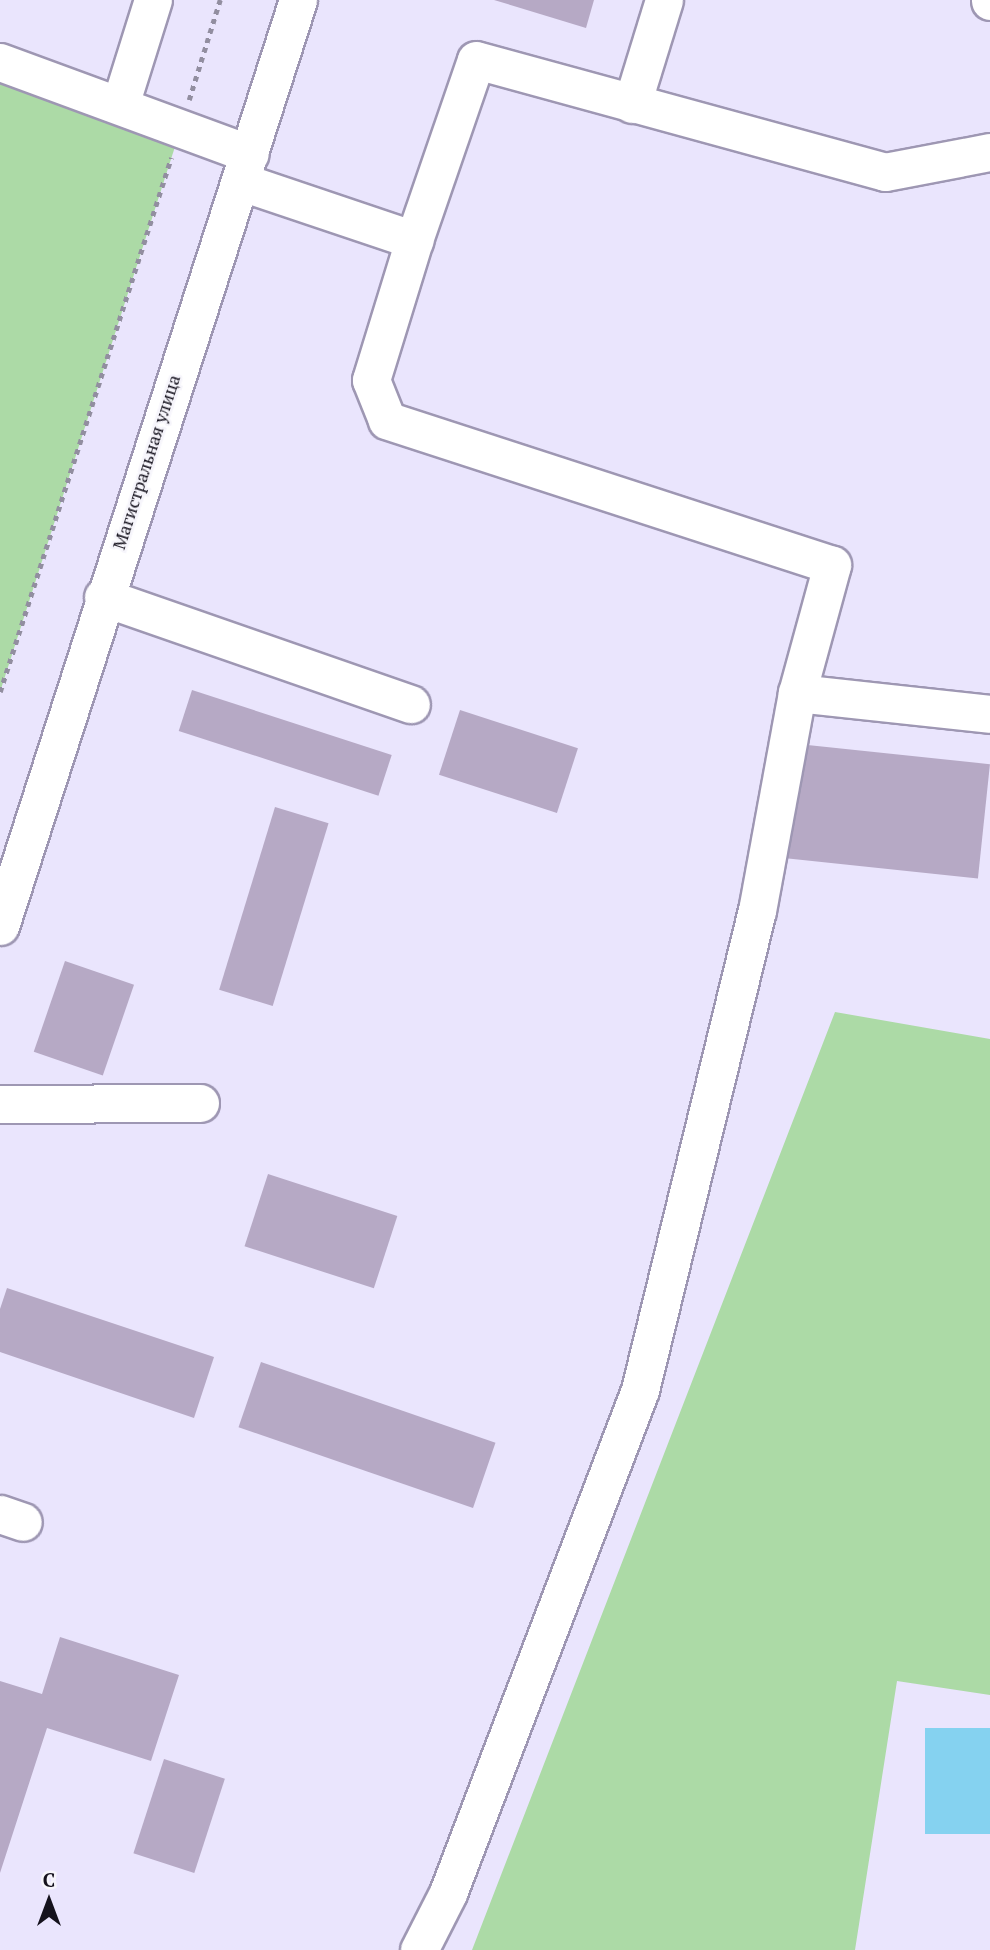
<!DOCTYPE html>
<html>
<head>
<meta charset="utf-8">
<style>
	body { margin:0 }
	#map { position:relative; width:990px; height:1950px; overflow:hidden; background:#eae5fd; font-family:"PT Serif",serif }
	div>[style] { position:absolute }
	.green>* { inset:0; background:#acdaa6 }
	.water>* { inset:0; background:#85d2f0; transform-origin:0 0 }
	.building>* { inset:0; background:#b6a9c5; transform-origin:0 0 }
	.path>* { height:4.5px; margin-top:-2.25px; transform-origin:0; background:repeating-linear-gradient(90deg,#928ea0 0 5px,transparent 0 10px) }
	.roads { filter:drop-shadow(2px 0 #9e97b3) drop-shadow(-2px 0 #9e97b3) drop-shadow(0 2px #9e97b3) drop-shadow(0 -2px #9e97b3) }
	.minor>* { height:37px; margin:-18.5px; padding:0 18.5px; transform-origin:18.5px; border-radius:18.5px; background:#fff }
	span { translate:-50% -50%; white-space:nowrap; text-align:center; line-height:1.15; -webkit-text-stroke:5px #f6f5fb; paint-order:stroke }
	.street-label { font-size:18px; color:#15121d }
	.north { position:absolute; left:14px; top:1866px; width:70px; height:70px; -webkit-text-stroke:5px #f6f5fb; paint-order:stroke; rotate:0deg; font-size:19px; font-weight:700; line-height:28px; text-align:center; color:#15121d }
	.north::after { content:''; display:block; margin:auto; width:24px; height:32px; background:#15121d; clip-path:polygon(50% 0,100% 100%,50% 72%,0 100%) }
</style>
</head>
<body>
<div id="map">
	<div class="green">
		<div style="clip-path:polygon(0 65px,181px 128px,0 692px)"></div>
		<div style="clip-path:polygon(835px 1012px,990px 1039px,990px 1695px,897px 1681px,855px 1950px,472px 1950px)"></div>
	</div>
	<div class="water">
		<div style="left:990px;top:1728px;width:106px;height:65px;rotate:90deg"></div>
	</div>
	<div class="building">
		<div style="clip-path:polygon(494px 0,594px 0,586px 28px)"></div>
		<div style="left:192px;top:690px;width:210px;height:43px;rotate:18deg"></div>
		<div style="left:460px;top:710px;width:124px;height:68px;rotate:18deg"></div>
		<div style="left:798px;top:744px;width:193px;height:115px;rotate:6deg"></div>
		<div style="left:275px;top:807px;width:56px;height:191px;rotate:17deg"></div>
		<div style="left:65px;top:961px;width:73px;height:96px;rotate:19deg"></div>
		<div style="left:268px;top:1174px;width:136px;height:76px;rotate:18deg"></div>
		<div style="clip-path:polygon(7px 1288px,214px 1357px,194px 1418px,0 1352px,0 1309px)"></div>
		<div style="left:261px;top:1362px;width:248px;height:69px;rotate:19deg"></div>
		<div style="clip-path:polygon(60px 1637px,179px 1675px,151px 1761px,47px 1728px,0 1873px,0 1681px,42px 1694px)"></div>
		<div style="left:164px;top:1759px;width:64px;height:99px;rotate:18deg"></div>
	</div>
	<div class="path">
		<div style="left:189px;top:100px;width:105px;rotate:-72.8deg"></div>
		<div style="left:0;top:692px;width:561px;rotate:-72.24deg"></div>
	</div>
	<div class="roads">
		<div class="minor">
			<div style="left:990px;top:0;width:1px;rotate:90deg"></div>
			<div style="left:0;top:62px;width:266px;rotate:20.2deg"></div>
			<div style="left:632px;top:104px;width:109px;rotate:-72.9deg"></div>
			<div style="left:120px;top:105px;width:110px;rotate:-72.6deg"></div>
			<div style="left:242px;top:182px;width:182px;rotate:18.6deg"></div>
			<div style="left:103px;top:597px;width:326px;rotate:19.2deg"></div>
			<div style="left:797px;top:693px;width:194px;rotate:6.2deg"></div>
			<div style="left:0;top:926px;width:973px;rotate:-72.16deg"></div>
			<div style="left:0;top:1104px;width:200px;rotate:-0.3deg"></div>
			<div style="left:0;top:1514px;width:24px;rotate:19deg"></div>
			<div style="left:419px;top:1950px;width:64px;rotate:-63deg"></div>
			<div style="left:448px;top:1893px;width:538px;rotate:-69.11deg"></div>
			<div style="left:640px;top:1390px;width:493px;rotate:-76.3deg"></div>
			<div style="left:757px;top:911px;width:222px;rotate:-79.6deg"></div>
			<div style="left:797px;top:693px;width:133px;rotate:-74.7deg"></div>
			<div style="left:832px;top:565px;width:468px;rotate:-162deg"></div>
			<div style="left:387px;top:420px;width:43px;rotate:-111.8deg"></div>
			<div style="left:371px;top:380px;width:146px;rotate:-72.9deg"></div>
			<div style="left:414px;top:240px;width:190px;rotate:-71deg"></div>
			<div style="left:476px;top:60px;width:424px;rotate:15.3deg"></div>
			<div style="left:885px;top:172px;width:107px;rotate:-10.8deg"></div>
		</div>
	</div>
	<div class="street-label">
		<span style="left:146px;top:462px;rotate:-72deg">Магистральная улица</span>
	</div>
	<div class="north">С</div>
</div>
</body>
</html>
